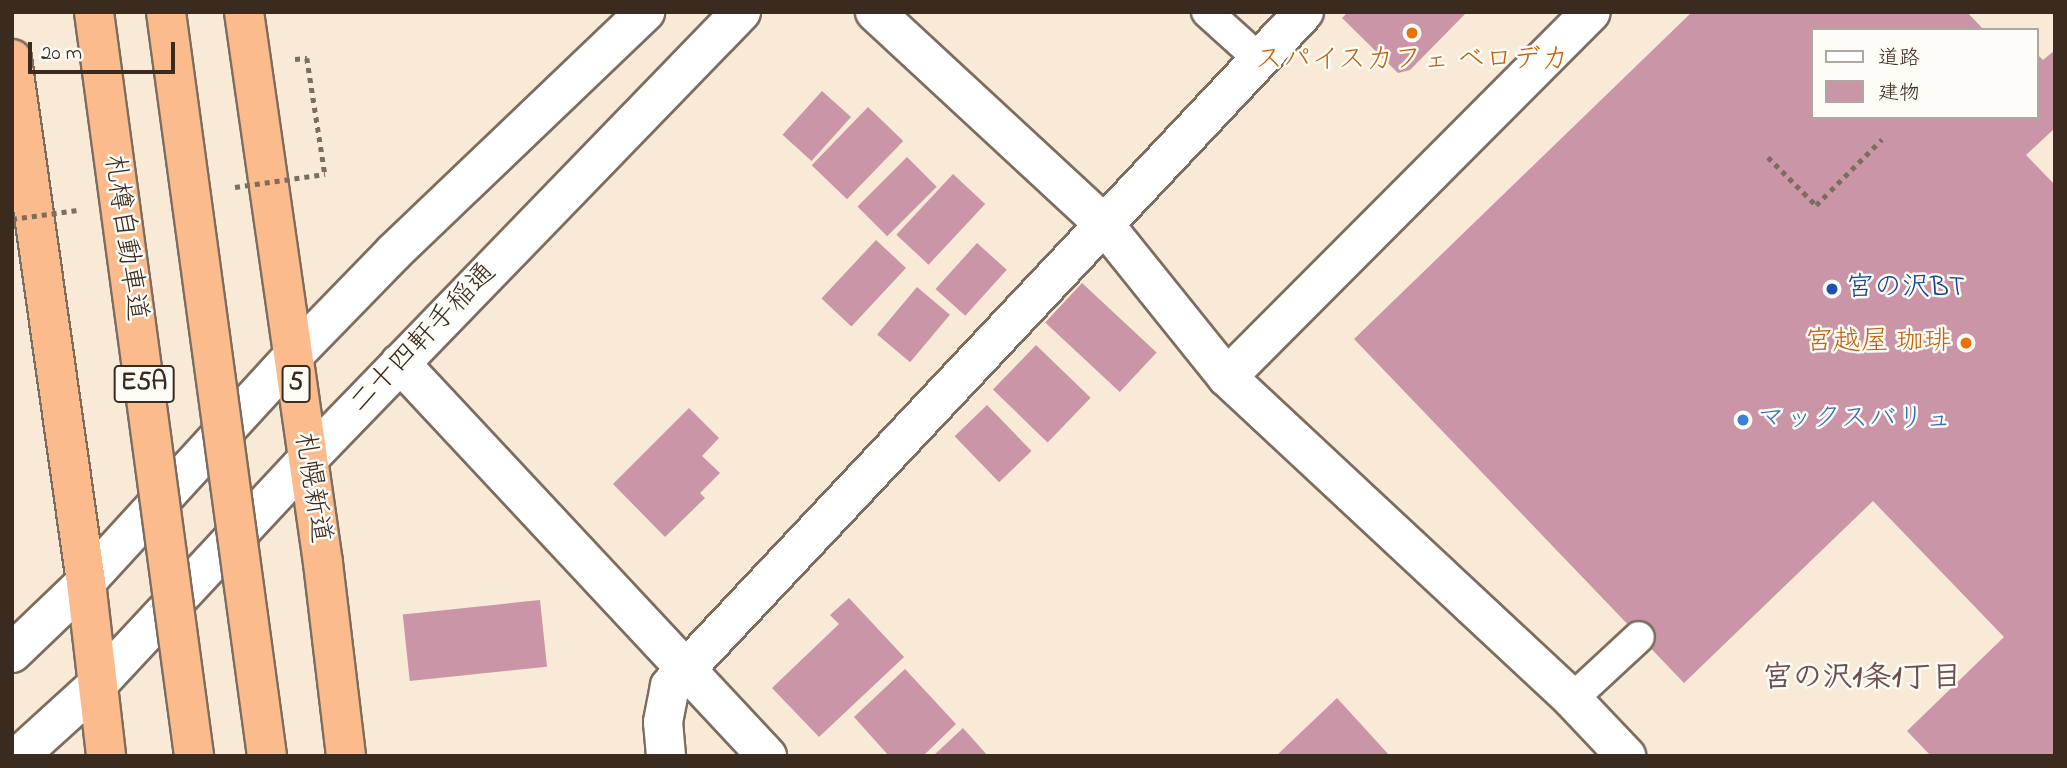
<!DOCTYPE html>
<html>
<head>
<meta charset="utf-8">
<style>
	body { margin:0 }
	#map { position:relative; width:2067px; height:768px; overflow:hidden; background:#f8ead7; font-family:"Indie Flower","Klee One",sans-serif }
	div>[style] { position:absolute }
	.building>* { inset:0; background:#ca95a7; transform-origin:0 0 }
	.path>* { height:4.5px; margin-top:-2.25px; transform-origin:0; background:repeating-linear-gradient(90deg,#7d6d5f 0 5px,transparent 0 10px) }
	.roads { filter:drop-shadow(2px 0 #7d6d5f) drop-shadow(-2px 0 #7d6d5f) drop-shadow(0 2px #7d6d5f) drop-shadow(0 -2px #7d6d5f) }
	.service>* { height:30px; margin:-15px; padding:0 15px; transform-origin:15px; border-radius:15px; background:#fff }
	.minor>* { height:38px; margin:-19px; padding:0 19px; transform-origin:19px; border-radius:19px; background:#fff }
	.tertiary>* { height:38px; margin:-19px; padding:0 19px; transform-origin:19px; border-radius:19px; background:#fff }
	.trunk>* { height:38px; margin:-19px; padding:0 19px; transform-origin:19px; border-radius:19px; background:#fbbb8d }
	.path-bridge>* { height:4.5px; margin-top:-2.25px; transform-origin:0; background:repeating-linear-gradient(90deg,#7d6d5f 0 5px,transparent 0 10px) }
	.bridges { filter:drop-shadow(2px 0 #7d6d5f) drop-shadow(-2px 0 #7d6d5f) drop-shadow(0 2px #7d6d5f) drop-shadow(0 -2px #7d6d5f) }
	.motorway-bridge>* { height:38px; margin:-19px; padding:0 19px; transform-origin:19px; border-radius:19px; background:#fbbb8d }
	.dots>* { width:19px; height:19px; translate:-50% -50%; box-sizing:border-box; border:4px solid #fdfcf7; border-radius:50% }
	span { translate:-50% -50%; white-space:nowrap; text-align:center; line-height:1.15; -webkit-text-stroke:5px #fdfcf7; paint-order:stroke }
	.shield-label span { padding:2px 5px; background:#fdfcf7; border:2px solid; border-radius:5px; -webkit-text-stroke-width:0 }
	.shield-label { font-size:26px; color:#3b2a1e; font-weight:700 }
	.food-label { font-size:28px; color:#c56008 }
	.right { translate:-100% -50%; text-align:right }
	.street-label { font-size:28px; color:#3b2a1e }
	.transit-label { font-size:28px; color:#164399 }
	.left { translate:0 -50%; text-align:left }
	.shop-label { font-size:28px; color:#366cbe }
	.neighbourhood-label { font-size:30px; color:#6d4f4e; font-weight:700 }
	.frame { position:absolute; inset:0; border:14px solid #3b2a1e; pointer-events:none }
	.legend { position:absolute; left:1811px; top:28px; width:228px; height:91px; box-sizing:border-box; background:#fdfcf7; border:2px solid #afa8a0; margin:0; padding:9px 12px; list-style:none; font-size:21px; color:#3b2a1e }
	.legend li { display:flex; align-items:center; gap:14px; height:35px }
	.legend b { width:35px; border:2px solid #afa8a0 }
	.scale { position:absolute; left:28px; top:42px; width:147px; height:32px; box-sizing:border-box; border:4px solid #3b2a1e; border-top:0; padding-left:9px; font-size:21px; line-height:24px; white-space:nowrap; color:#3b2a1e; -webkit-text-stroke:5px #fdfcf7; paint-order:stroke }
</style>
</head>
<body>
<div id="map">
	<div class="building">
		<div style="clip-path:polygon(1348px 12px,1467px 12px,1410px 70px,1398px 73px,1342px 18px)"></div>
		<div style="clip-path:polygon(1692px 12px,1967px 12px,1984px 30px,1813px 30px,1813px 117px,2037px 117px,2037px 54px,2043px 60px,2055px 50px,2055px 128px,2026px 155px,2055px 185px,2055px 756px,1931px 756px,1907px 731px,2004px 637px,1873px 501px,1684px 683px,1354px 339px)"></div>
		<div style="left:822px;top:91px;width:39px;height:59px;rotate:42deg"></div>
		<div style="left:868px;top:107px;width:49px;height:81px;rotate:44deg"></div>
		<div style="left:907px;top:157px;width:42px;height:70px;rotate:45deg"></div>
		<div style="left:953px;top:174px;width:44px;height:83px;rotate:43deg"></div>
		<div style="left:876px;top:240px;width:41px;height:80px;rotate:43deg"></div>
		<div style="left:977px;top:243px;width:40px;height:62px;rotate:42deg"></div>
		<div style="left:1082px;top:283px;width:102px;height:54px;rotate:43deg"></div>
		<div style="left:917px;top:287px;width:43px;height:62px;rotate:40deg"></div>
		<div style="left:1036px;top:345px;width:76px;height:62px;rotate:44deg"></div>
		<div style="left:987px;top:405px;width:64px;height:45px;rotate:46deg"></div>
		<div style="clip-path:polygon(689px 408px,719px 438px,702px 456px,720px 473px,700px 493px,705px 498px,665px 537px,613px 484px)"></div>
		<div style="clip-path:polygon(849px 598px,904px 657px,819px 737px,772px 688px,839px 624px,830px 615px)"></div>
		<div style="left:540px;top:600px;width:67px;height:138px;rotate:84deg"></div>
		<div style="clip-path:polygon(905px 669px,956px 724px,923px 756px,889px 756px,854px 717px)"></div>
		<div style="clip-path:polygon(1337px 698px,1390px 756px,1276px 756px)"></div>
		<div style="clip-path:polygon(963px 728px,988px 756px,933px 756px)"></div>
	</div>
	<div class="path">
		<div style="left:295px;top:59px;width:12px;rotate:-5deg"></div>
		<div style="left:307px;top:58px;width:117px;rotate:81.2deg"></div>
		<div style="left:1768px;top:157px;width:68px;rotate:45deg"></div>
		<div style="left:1816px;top:205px;width:93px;rotate:-45deg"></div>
	</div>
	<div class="roads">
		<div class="service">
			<div style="left:1207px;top:12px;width:70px;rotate:42.1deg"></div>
			<div style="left:1572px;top:699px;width:91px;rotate:-42.8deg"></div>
		</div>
		<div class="minor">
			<div style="left:875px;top:12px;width:311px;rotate:42.8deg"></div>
			<div style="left:1103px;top:223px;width:198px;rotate:51.2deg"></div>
			<div style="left:1227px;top:377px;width:472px;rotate:43deg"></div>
			<div style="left:1572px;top:699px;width:79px;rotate:46.5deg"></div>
			<div style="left:400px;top:363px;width:538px;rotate:46.96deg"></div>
			<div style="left:1227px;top:377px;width:515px;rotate:-45.08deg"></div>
			<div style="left:666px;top:756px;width:34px;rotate:-95deg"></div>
			<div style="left:663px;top:722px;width:37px;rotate:-79deg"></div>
			<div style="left:670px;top:686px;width:925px;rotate:-46.75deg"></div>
		</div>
		<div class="tertiary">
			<div style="left:12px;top:653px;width:103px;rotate:-43.8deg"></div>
			<div style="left:86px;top:582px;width:305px;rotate:-47.5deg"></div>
			<div style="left:292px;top:357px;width:145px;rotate:-45.8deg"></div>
			<div style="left:393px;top:253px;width:349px;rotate:-43.7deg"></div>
			<div style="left:19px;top:756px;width:105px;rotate:-42.3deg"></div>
			<div style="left:97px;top:685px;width:308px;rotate:-47deg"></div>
			<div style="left:307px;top:460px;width:624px;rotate:-45.91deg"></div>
		</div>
		<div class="trunk">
			<div style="left:244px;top:12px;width:557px;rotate:81.84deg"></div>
			<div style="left:323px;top:563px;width:194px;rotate:83.2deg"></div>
			<div style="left:12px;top:59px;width:528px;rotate:81.95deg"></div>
			<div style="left:86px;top:582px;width:175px;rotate:83.4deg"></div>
		</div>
	</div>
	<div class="path-bridge">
		<div style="left:235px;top:187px;width:91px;rotate:-8.2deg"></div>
		<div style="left:12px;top:219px;width:66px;rotate:-7.9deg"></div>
	</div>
	<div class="bridges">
		<div class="motorway-bridge">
			<div style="left:94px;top:12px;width:751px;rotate:82.34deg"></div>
			<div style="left:166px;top:12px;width:751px;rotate:82.27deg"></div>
		</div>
	</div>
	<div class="dots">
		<div style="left:1412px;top:33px;background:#e8710a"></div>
		<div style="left:1832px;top:289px;background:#1a4fb4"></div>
		<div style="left:1966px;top:343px;background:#e8710a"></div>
		<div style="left:1743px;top:420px;background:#3f7fe0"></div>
	</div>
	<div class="shield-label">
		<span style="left:144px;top:384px">E5A</span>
		<span style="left:296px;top:384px">5</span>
	</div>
	<div class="food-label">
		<span style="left:1412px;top:61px">スパイスカフェ ベロデカ</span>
		<span class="right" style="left:1952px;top:343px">宮越屋 珈琲</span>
	</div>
	<div class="street-label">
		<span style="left:124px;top:238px;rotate:82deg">札樽自動車道</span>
		<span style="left:424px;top:339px;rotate:-46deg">二十四軒手稲通</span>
		<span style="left:311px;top:488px;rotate:81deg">札幌新道</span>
	</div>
	<div class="transit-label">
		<span class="left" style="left:1846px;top:289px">宮の沢BT</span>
	</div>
	<div class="shop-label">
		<span class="left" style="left:1757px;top:420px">マックスバリュ</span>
	</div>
	<div class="neighbourhood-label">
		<span style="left:1862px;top:679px">宮の沢1条1丁目</span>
	</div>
	<div class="frame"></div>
	<ul class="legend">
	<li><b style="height:9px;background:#fff"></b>道路</li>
	<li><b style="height:19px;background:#ca95a7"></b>建物</li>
	</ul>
	<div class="scale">20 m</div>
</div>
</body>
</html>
